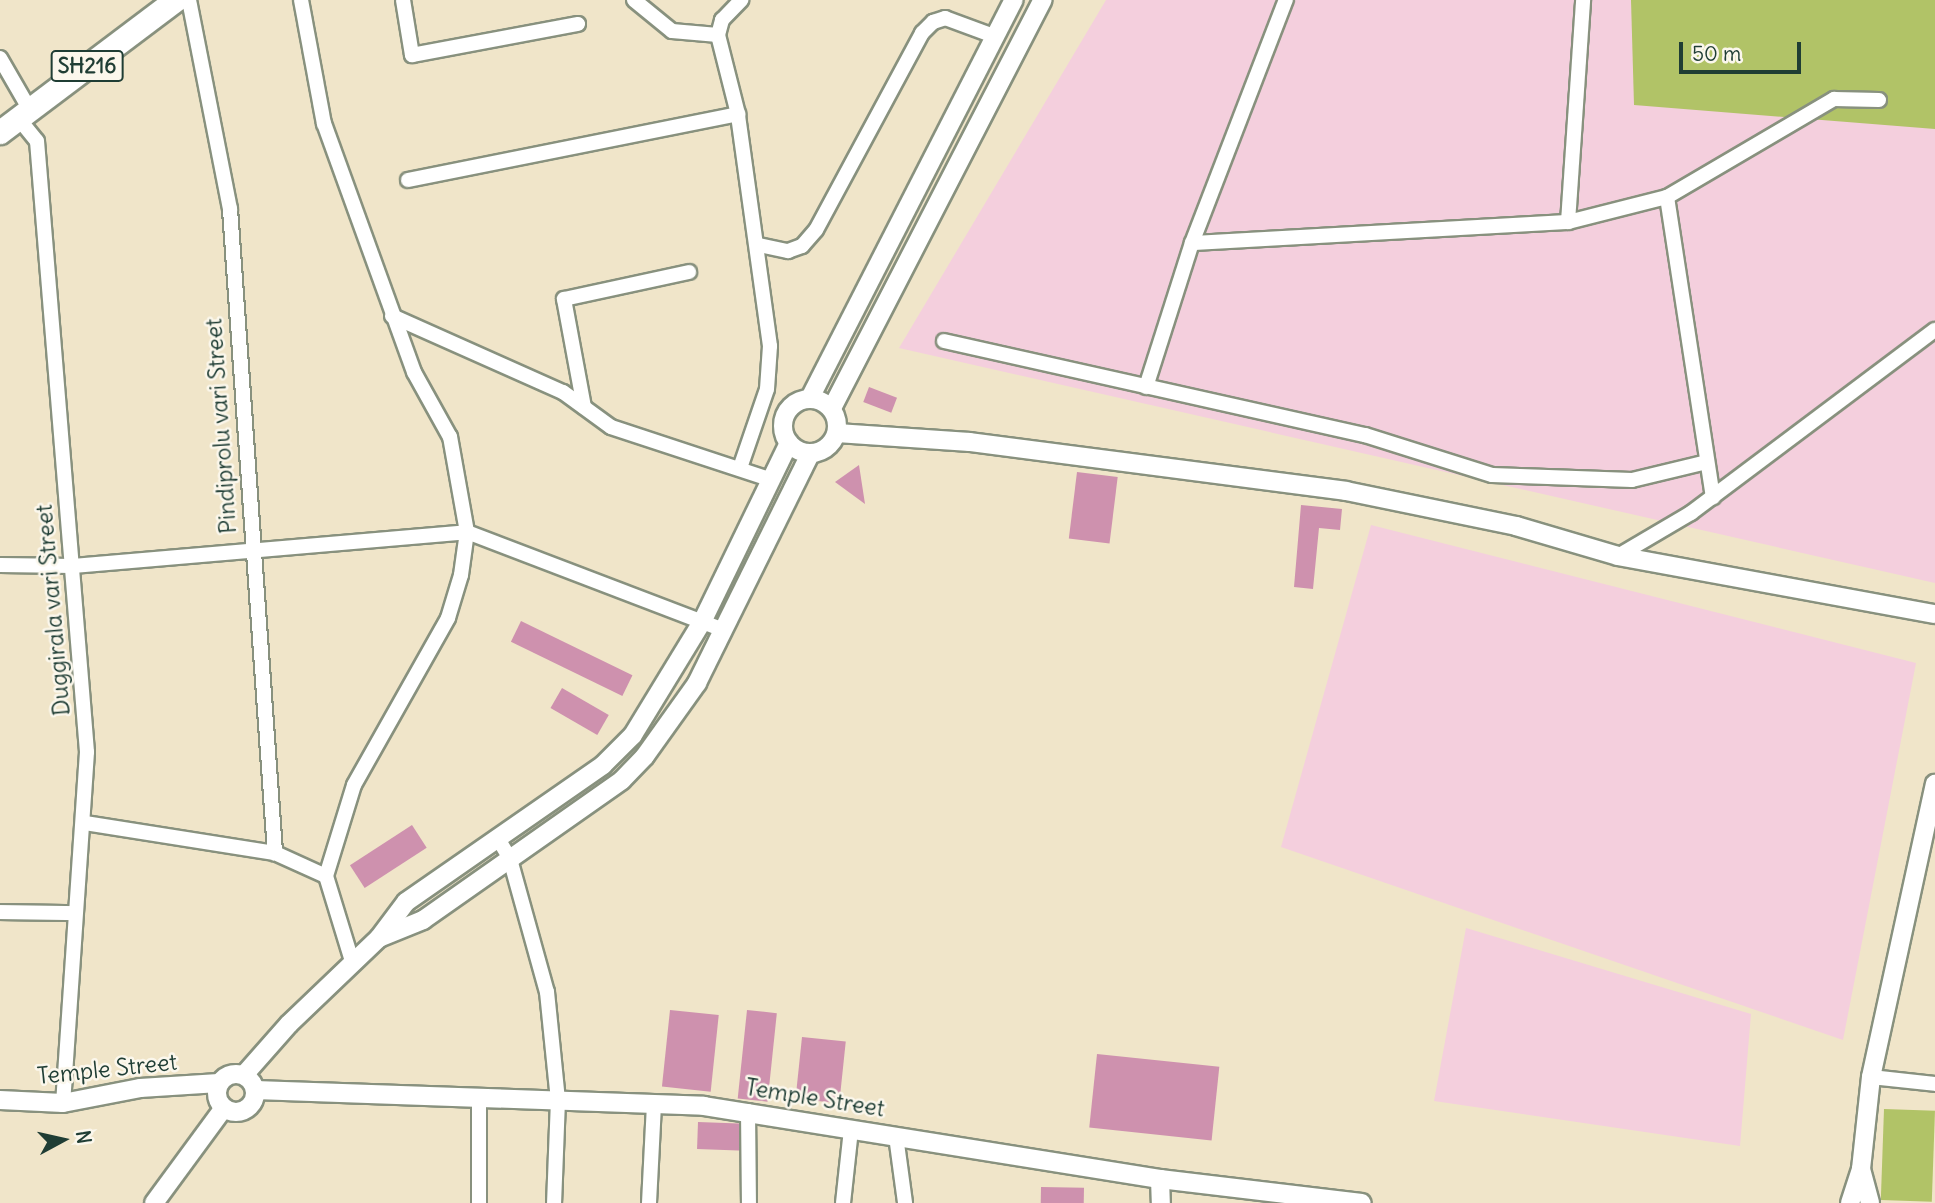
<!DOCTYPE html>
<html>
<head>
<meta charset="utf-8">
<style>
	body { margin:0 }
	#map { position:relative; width:1935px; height:1203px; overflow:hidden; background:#f0e5c9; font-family:Delius,sans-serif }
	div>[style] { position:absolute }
	.built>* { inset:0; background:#f4cfdd }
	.green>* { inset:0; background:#b1c367; transform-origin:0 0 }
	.building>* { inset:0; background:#ce91ae; transform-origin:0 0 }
	.roads { filter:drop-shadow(2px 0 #88917e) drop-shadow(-2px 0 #88917e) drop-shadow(0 2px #88917e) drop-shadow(0 -2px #88917e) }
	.minor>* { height:14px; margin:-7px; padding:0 7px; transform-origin:7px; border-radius:7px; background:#fff }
	.tertiary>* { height:18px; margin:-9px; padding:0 9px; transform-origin:9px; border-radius:9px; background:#fff }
	.tertiary>.ring { margin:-9px; padding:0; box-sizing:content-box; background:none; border:18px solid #fff; border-radius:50% }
	.primary>* { height:23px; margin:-11.5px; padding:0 11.5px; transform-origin:11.5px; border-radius:11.5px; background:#fff }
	span { translate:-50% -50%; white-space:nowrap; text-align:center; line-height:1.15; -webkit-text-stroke:5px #fbf7ec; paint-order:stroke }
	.shield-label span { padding:2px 5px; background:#fbf7ec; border:2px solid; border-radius:5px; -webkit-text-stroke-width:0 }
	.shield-label { font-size:21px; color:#1f3d34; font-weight:700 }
	.street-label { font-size:23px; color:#1f3d34 }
	.north { position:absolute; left:28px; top:1105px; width:70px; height:70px; -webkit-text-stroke:5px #fbf7ec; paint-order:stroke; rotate:82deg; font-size:19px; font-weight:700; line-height:28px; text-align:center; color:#1f3d34 }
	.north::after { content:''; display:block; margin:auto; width:24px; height:32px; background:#1f3d34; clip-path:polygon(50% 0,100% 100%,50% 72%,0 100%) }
	.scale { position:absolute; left:1679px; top:42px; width:122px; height:32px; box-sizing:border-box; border:4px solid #1f3d34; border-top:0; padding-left:9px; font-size:21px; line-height:24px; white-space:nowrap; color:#1f3d34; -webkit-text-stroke:5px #fbf7ec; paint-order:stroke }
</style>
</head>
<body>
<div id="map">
	<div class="built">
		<div style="clip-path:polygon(1106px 0,1935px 0,1935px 583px,899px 348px)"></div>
		<div style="clip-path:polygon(1371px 525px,1916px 663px,1843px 1040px,1281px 847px)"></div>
		<div style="clip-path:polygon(1466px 928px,1751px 1014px,1740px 1146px,1434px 1101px)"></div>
	</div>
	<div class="green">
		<div style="clip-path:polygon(1631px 0,1935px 0,1935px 129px,1634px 105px)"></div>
		<div style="left:1884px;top:1109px;width:51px;height:91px;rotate:2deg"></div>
	</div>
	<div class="building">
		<div style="left:869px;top:387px;width:30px;height:16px;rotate:21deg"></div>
		<div style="clip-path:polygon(859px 465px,865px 504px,835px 482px)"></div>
		<div style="left:1077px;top:472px;width:41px;height:67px;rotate:7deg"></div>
		<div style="clip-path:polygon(1301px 505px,1342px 509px,1340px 530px,1319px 528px,1313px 589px,1294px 587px)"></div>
		<div style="left:521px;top:621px;width:124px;height:23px;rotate:26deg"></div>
		<div style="left:562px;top:688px;width:54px;height:23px;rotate:30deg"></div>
		<div style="left:412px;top:825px;width:27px;height:74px;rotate:57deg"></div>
		<div style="left:670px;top:1010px;width:49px;height:77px;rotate:6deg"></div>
		<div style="left:747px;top:1010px;width:30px;height:89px;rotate:6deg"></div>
		<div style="left:802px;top:1037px;width:44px;height:62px;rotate:6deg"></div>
		<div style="left:1097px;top:1054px;width:123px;height:74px;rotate:6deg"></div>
		<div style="left:698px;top:1122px;width:48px;height:27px;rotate:2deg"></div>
		<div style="left:1041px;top:1187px;width:43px;height:16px;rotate:1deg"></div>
	</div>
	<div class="roads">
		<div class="minor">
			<div style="left:189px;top:0;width:213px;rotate:78.9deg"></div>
			<div style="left:230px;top:209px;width:646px;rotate:86deg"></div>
			<div style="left:403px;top:0;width:56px;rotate:80.7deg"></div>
			<div style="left:412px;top:55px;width:169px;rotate:-10.6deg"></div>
			<div style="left:634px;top:0;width:49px;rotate:39.2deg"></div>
			<div style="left:672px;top:31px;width:46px;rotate:5deg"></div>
			<div style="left:0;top:58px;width:60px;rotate:60deg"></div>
			<div style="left:19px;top:119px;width:28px;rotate:51deg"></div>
			<div style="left:37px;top:141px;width:613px;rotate:85.32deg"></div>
			<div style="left:87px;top:752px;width:352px;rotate:93.9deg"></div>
			<div style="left:408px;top:180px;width:337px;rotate:-11.3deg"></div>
			<div style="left:1667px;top:197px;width:304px;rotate:81.3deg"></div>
			<div style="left:1568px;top:222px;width:223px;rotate:-86.1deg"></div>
			<div style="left:1192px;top:243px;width:377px;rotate:-3.2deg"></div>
			<div style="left:1568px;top:222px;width:102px;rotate:-14.2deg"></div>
			<div style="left:1667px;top:197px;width:194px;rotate:-30.4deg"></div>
			<div style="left:1834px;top:99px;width:45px;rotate:1.3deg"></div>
			<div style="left:759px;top:245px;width:30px;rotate:12deg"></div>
			<div style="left:788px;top:251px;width:15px;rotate:-20deg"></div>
			<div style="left:802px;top:246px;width:21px;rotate:-49deg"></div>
			<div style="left:816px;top:230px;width:224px;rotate:-61.7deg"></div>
			<div style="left:922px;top:33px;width:16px;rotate:-45deg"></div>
			<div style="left:933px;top:22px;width:13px;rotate:-18deg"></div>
			<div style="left:945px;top:18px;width:52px;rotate:20.2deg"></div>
			<div style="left:392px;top:316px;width:187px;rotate:24deg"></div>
			<div style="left:563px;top:392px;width:59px;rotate:36.1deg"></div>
			<div style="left:611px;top:427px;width:166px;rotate:18.2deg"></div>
			<div style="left:944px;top:341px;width:431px;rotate:12.6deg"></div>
			<div style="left:1365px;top:435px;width:133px;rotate:17.5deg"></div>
			<div style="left:1492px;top:475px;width:140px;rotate:2deg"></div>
			<div style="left:1632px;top:480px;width:77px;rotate:-13.5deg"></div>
			<div style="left:1146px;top:387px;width:151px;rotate:-72.3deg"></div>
			<div style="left:1192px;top:243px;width:261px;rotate:-68.9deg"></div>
			<div style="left:584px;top:407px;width:110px;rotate:-100.5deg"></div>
			<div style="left:564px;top:299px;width:128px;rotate:-12.2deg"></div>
			<div style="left:740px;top:468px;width:83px;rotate:-71.1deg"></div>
			<div style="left:767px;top:389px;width:43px;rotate:-86deg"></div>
			<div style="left:770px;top:346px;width:234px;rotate:-97.9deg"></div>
			<div style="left:738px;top:114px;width:81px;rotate:-104.2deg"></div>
			<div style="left:718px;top:35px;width:16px;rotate:-75deg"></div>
			<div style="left:722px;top:20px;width:28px;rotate:-46deg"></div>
			<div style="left:1618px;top:556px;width:85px;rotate:-30.5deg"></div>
			<div style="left:1691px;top:513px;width:305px;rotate:-36.9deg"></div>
			<div style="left:0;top:565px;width:73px;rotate:0.8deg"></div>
			<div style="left:73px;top:566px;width:395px;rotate:-4.9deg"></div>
			<div style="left:467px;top:532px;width:97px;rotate:-100.1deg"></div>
			<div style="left:450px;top:437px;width:74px;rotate:-119deg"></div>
			<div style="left:414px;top:372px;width:264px;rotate:-109.9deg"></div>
			<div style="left:324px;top:124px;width:126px;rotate:-100.5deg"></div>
			<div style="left:85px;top:823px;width:192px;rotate:9deg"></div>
			<div style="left:275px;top:853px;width:56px;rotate:24.3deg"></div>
			<div style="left:326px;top:876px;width:89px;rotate:73deg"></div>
			<div style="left:497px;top:837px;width:26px;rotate:59deg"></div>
			<div style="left:510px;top:859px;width:138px;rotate:74.5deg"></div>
			<div style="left:547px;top:992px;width:109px;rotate:84.2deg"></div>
			<div style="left:558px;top:1100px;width:103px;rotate:92.2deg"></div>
			<div style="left:326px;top:876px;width:95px;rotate:-72.9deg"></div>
			<div style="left:354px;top:785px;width:192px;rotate:-60.6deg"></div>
			<div style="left:448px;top:618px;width:45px;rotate:-73.2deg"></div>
			<div style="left:461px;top:575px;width:43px;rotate:-82.1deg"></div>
			<div style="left:467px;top:532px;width:275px;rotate:20.9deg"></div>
			<div style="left:0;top:912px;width:75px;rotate:0.8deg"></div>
			<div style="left:1871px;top:1077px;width:64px;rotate:6.2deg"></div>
			<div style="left:748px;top:1111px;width:92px;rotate:89.4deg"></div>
			<div style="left:896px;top:1136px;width:68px;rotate:82.3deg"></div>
			<div style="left:479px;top:1203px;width:104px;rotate:-90deg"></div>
			<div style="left:649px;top:1203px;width:99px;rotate:-87.1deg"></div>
			<div style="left:843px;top:1203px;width:74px;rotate:-83.8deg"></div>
		</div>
		<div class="tertiary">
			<div style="left:810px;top:398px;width:447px;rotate:-62.9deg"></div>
			<div class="ring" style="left:783px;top:399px;width:36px;height:36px"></div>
			<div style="left:832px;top:408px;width:459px;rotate:-62.7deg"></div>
			<div style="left:837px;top:433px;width:133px;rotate:3.9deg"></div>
			<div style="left:970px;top:442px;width:379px;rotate:7.4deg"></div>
			<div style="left:1346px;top:491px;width:174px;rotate:11.6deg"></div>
			<div style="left:1516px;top:526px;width:106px;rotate:16.4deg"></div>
			<div style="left:1618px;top:556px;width:322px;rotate:10.4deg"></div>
			<div style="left:379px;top:938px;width:48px;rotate:-22.2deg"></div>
			<div style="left:423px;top:920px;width:243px;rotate:-35.1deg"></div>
			<div style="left:622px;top:780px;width:33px;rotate:-46deg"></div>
			<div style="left:645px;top:756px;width:90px;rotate:-54.5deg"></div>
			<div style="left:697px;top:683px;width:255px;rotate:-63.7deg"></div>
			<div class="ring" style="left:217px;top:1074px;width:20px;height:20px"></div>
			<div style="left:244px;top:1075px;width:68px;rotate:-48.6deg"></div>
			<div style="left:289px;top:1024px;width:124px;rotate:-43.7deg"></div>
			<div style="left:379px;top:938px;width:45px;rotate:-53.1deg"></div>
			<div style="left:406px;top:902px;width:240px;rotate:-34.8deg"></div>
			<div style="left:603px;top:765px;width:42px;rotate:-45deg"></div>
			<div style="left:633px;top:735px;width:132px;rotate:-58.6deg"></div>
			<div style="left:702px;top:622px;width:199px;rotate:-64.1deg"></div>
			<div style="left:255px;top:1090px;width:449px;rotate:2deg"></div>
			<div style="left:704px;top:1106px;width:462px;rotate:9.1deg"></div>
			<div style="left:1160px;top:1179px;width:203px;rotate:6.8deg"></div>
			<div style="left:0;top:1100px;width:63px;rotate:2.7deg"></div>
			<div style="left:63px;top:1103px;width:78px;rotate:-11deg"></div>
			<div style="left:140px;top:1088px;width:79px;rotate:-3.6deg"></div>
			<div style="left:1861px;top:1169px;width:35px;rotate:75deg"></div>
			<div style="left:1160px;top:1179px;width:24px;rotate:88deg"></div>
			<div style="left:154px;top:1203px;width:117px;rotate:-53.7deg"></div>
			<div style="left:1850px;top:1203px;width:36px;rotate:-72deg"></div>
			<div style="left:1861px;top:1169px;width:93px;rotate:-83.8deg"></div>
			<div style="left:1871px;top:1077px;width:300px;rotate:-77.7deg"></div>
		</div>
		<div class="primary">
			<div style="left:0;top:132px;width:219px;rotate:-37deg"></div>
		</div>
	</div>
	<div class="shield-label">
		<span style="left:87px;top:66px">SH216</span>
	</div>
	<div class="street-label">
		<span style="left:221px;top:426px;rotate:-94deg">Pindiprolu vari Street</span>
		<span style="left:53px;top:610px;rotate:-95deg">Duggirala vari Street</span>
		<span style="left:107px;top:1069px;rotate:-6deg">Temple Street</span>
		<span style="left:815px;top:1098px;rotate:9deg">Temple Street</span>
	</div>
	<div class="north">N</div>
	<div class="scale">50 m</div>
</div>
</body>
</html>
